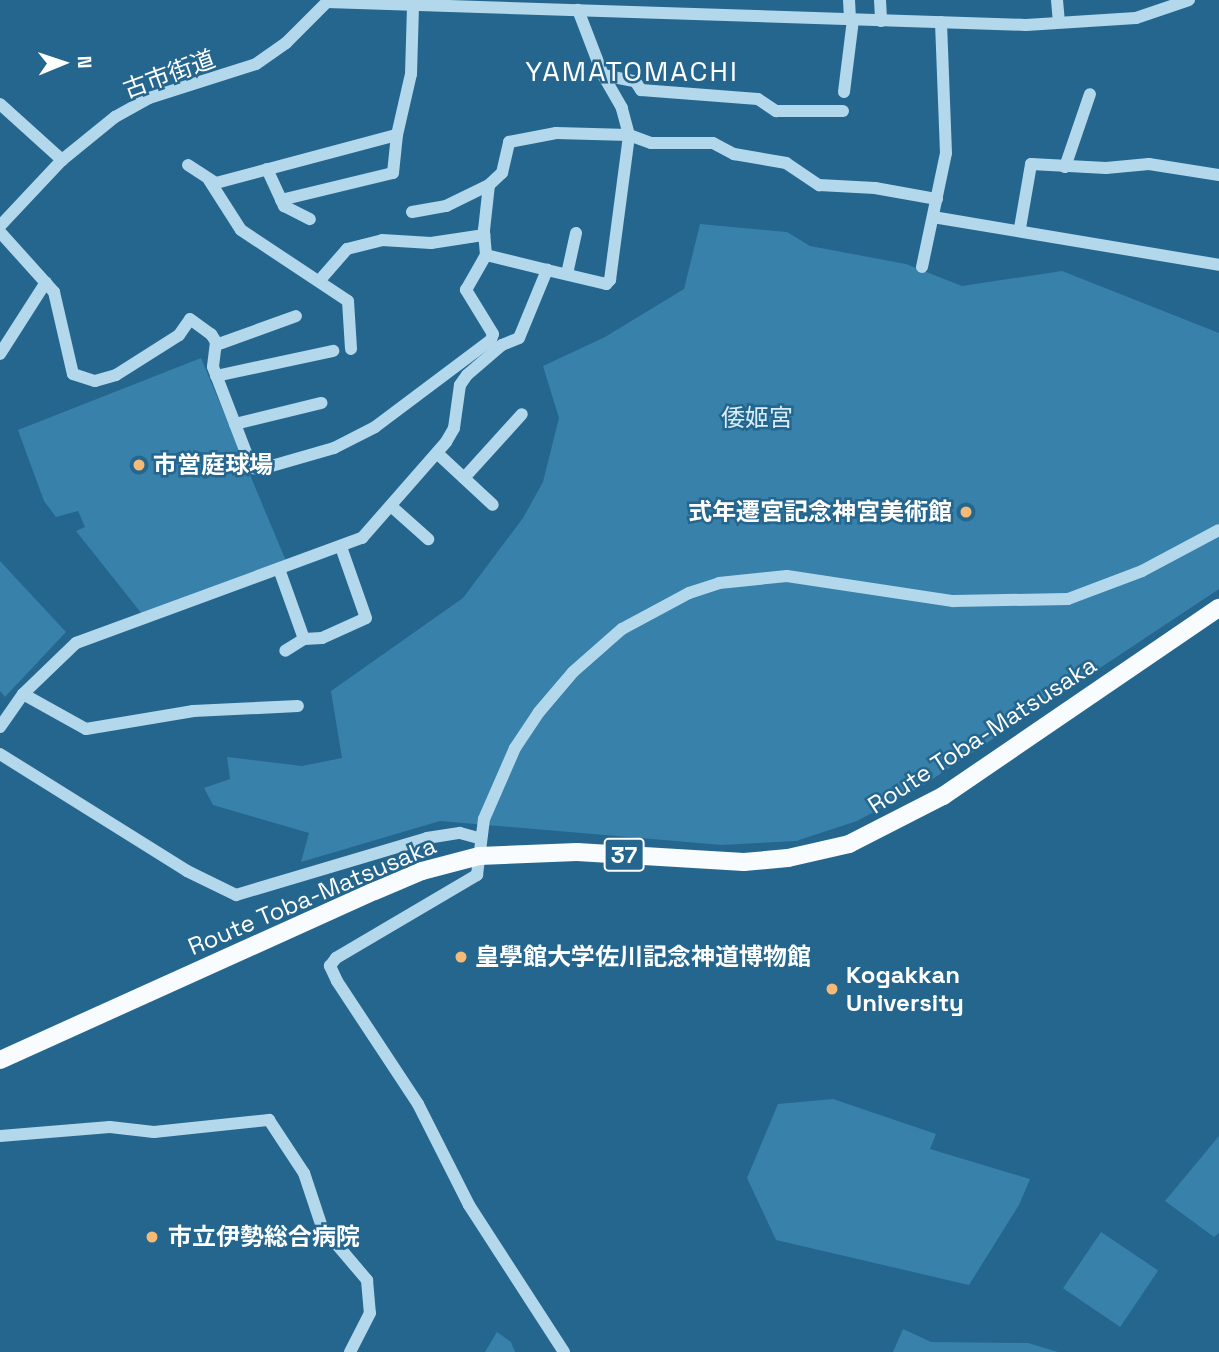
<!DOCTYPE html>
<html>
<head>
<meta charset="utf-8">
<style>
	body { margin:0 }
	#map { position:relative; width:1219px; height:1352px; overflow:hidden; background:#24668e; font-family:"Space Grotesk","Noto Sans JP",sans-serif }
	div>[style] { position:absolute }
	.green>* { inset:0; background:#3881ab; transform-origin:0 0 }
	.minor>* { height:12px; margin:-6px; padding:0 6px; transform-origin:6px; border-radius:6px; background:#b3d7eb }
	.major>* { height:18px; margin:-9px; padding:0 9px; transform-origin:9px; border-radius:9px; background:#f8fcff }
	.dots>* { width:19px; height:19px; translate:-50% -50%; box-sizing:border-box; border:4px solid #24668e; border-radius:50% }
	span { translate:-50% -50%; white-space:nowrap; text-align:center; line-height:1.15; -webkit-text-stroke:5px #24668e; paint-order:stroke }
	.shield-label span { padding:2px 5px; background:#24668e; border:2px solid; border-radius:5px; -webkit-text-stroke-width:0 }
	.shield-label { font-size:23px; color:#fff; font-weight:700 }
	.street-label { font-size:24px; color:#fff }
	.park-label { font-size:24px; color:#d8edf8 }
	.poi-label { font-size:24px; color:#fff; font-weight:700 }
	.left { translate:0 -50%; text-align:left }
	.right { translate:-100% -50%; text-align:right }
	.quarter-label { font-size:28px; color:#fff; letter-spacing:2px }
	.north { position:absolute; left:28px; top:28px; width:70px; height:70px; -webkit-text-stroke:5px #24668e; paint-order:stroke; rotate:88deg; font-size:19px; font-weight:700; line-height:28px; text-align:center; color:#fff }
	.north::after { content:''; display:block; margin:auto; width:24px; height:32px; background:#fff; clip-path:polygon(50% 0,100% 100%,50% 72%,0 100%) }
</style>
</head>
<body>
<div id="map">
	<div class="green">
		<div style="clip-path:polygon(700px 224px,787px 232px,810px 246px,906px 264px,962px 286px,1062px 271px,1219px 333px,1219px 589px,922px 786px,857px 821px,796px 841px,722px 845px,440px 821px,301px 862px,309px 833px,213px 805px,204px 788px,230px 779px,227px 757px,302px 766px,342px 758px,331px 691px,463px 598px,523px 518px,543px 482px,559px 418px,543px 366px,605px 337px,684px 289px)"></div>
		<div style="clip-path:polygon(201px 358px,286px 561px,142px 614px,76px 531px,85px 527px,78px 511px,56px 517px,44px 501px,18px 430px)"></div>
		<div style="clip-path:polygon(0 561px,66px 632px,5px 697px,0 691px)"></div>
		<div style="clip-path:polygon(833px 1099px,936px 1134px,930px 1149px,1030px 1179px,1019px 1205px,969px 1285px,776px 1240px,747px 1178px,778px 1104px)"></div>
		<div style="clip-path:polygon(1219px 1136px,1219px 1233px,1214px 1237px,1165px 1201px)"></div>
		<div style="left:1101px;top:1232px;width:69px;height:68px;rotate:34deg"></div>
		<div style="clip-path:polygon(903px 1329px,931px 1342px,1028px 1343px,1058px 1352px,893px 1352px)"></div>
		<div style="clip-path:polygon(497px 1332px,511px 1342px,515px 1352px,485px 1352px)"></div>
	</div>
	<div class="minor">
		<div style="left:849px;top:0;width:20px;rotate:87deg"></div>
		<div style="left:880px;top:0;width:21px;rotate:87deg"></div>
		<div style="left:1057px;top:0;width:22px;rotate:85deg"></div>
		<div style="left:327px;top:2px;width:699px;rotate:1.88deg"></div>
		<div style="left:1026px;top:25px;width:110px;rotate:-3.6deg"></div>
		<div style="left:1136px;top:18px;width:56px;rotate:-18.8deg"></div>
		<div style="left:603px;top:75px;width:33px;rotate:11deg"></div>
		<div style="left:635px;top:81px;width:11px;rotate:56deg"></div>
		<div style="left:641px;top:90px;width:117px;rotate:4.4deg"></div>
		<div style="left:758px;top:99px;width:22px;rotate:34deg"></div>
		<div style="left:776px;top:111px;width:67px"></div>
		<div style="left:844px;top:92px;width:73px;rotate:-82.9deg"></div>
		<div style="left:0;top:104px;width:84px;rotate:42.1deg"></div>
		<div style="left:188px;top:165px;width:33px;rotate:33deg"></div>
		<div style="left:216px;top:183px;width:187px;rotate:-14.9deg"></div>
		<div style="left:397px;top:135px;width:63px;rotate:-77.1deg"></div>
		<div style="left:411px;top:74px;width:69px;rotate:-88.3deg"></div>
		<div style="left:1065px;top:167px;width:77px;rotate:-71.1deg"></div>
		<div style="left:267px;top:169px;width:41px;rotate:65.3deg"></div>
		<div style="left:284px;top:206px;width:29px;rotate:27deg"></div>
		<div style="left:209px;top:180px;width:59px;rotate:57.4deg"></div>
		<div style="left:241px;top:230px;width:128px;rotate:33.6deg"></div>
		<div style="left:348px;top:301px;width:48px;rotate:86.4deg"></div>
		<div style="left:281px;top:200px;width:115px;rotate:-13.6deg"></div>
		<div style="left:393px;top:173px;width:38px;rotate:-84deg"></div>
		<div style="left:412px;top:212px;width:35px;rotate:-10deg"></div>
		<div style="left:446px;top:206px;width:48px;rotate:-26deg"></div>
		<div style="left:489px;top:185px;width:18px;rotate:-43deg"></div>
		<div style="left:502px;top:173px;width:32px;rotate:-77deg"></div>
		<div style="left:509px;top:142px;width:48px;rotate:-10.8deg"></div>
		<div style="left:556px;top:133px;width:73px;rotate:1.6deg"></div>
		<div style="left:629px;top:135px;width:23px;rotate:20deg"></div>
		<div style="left:651px;top:143px;width:62px"></div>
		<div style="left:713px;top:143px;width:24px;rotate:28deg"></div>
		<div style="left:734px;top:154px;width:53px;rotate:9.8deg"></div>
		<div style="left:786px;top:163px;width:40px;rotate:34deg"></div>
		<div style="left:819px;top:185px;width:56px;rotate:3.1deg"></div>
		<div style="left:875px;top:188px;width:63px;rotate:10.1deg"></div>
		<div style="left:933px;top:217px;width:290px;rotate:9.5deg"></div>
		<div style="left:0;top:226px;width:91px;rotate:-46.8deg"></div>
		<div style="left:62px;top:160px;width:68px;rotate:-39.1deg"></div>
		<div style="left:115px;top:117px;width:39px;rotate:-29deg"></div>
		<div style="left:149px;top:98px;width:112px;rotate:-17.6deg"></div>
		<div style="left:256px;top:64px;width:37px;rotate:-35deg"></div>
		<div style="left:286px;top:43px;width:61px;rotate:-45deg"></div>
		<div style="left:1020px;top:228px;width:65px;rotate:-80.2deg"></div>
		<div style="left:1031px;top:164px;width:75px;rotate:3.1deg"></div>
		<div style="left:1106px;top:168px;width:43px;rotate:-5.3deg"></div>
		<div style="left:1149px;top:164px;width:71px;rotate:8.9deg"></div>
		<div style="left:0;top:232px;width:81px;rotate:48deg"></div>
		<div style="left:54px;top:292px;width:84px;rotate:77deg"></div>
		<div style="left:73px;top:374px;width:23px;rotate:18deg"></div>
		<div style="left:95px;top:381px;width:22px;rotate:-16deg"></div>
		<div style="left:116px;top:375px;width:75px;rotate:-32.4deg"></div>
		<div style="left:179px;top:335px;width:19px;rotate:-55deg"></div>
		<div style="left:190px;top:319px;width:26px;rotate:36deg"></div>
		<div style="left:211px;top:334px;width:9px;rotate:58deg"></div>
		<div style="left:216px;top:342px;width:25px;rotate:97deg"></div>
		<div style="left:213px;top:367px;width:108px;rotate:68.9deg"></div>
		<div style="left:252px;top:468px;width:9px;rotate:6deg"></div>
		<div style="left:261px;top:469px;width:76px;rotate:-16deg"></div>
		<div style="left:334px;top:448px;width:46px;rotate:-27.1deg"></div>
		<div style="left:375px;top:427px;width:145px;rotate:-36.9deg"></div>
		<div style="left:491px;top:340px;width:6px;rotate:-72deg"></div>
		<div style="left:493px;top:334px;width:52px;rotate:-121.5deg"></div>
		<div style="left:466px;top:290px;width:40px;rotate:-60.3deg"></div>
		<div style="left:486px;top:255px;width:63px;rotate:13.8deg"></div>
		<div style="left:486px;top:255px;width:25px;rotate:-95deg"></div>
		<div style="left:484px;top:230px;width:45px;rotate:-83.7deg"></div>
		<div style="left:922px;top:267px;width:116px;rotate:-78.1deg"></div>
		<div style="left:946px;top:153px;width:131px;rotate:-92.2deg"></div>
		<div style="left:567px;top:274px;width:42px;rotate:-77.6deg"></div>
		<div style="left:320px;top:280px;width:41px;rotate:-48.9deg"></div>
		<div style="left:347px;top:249px;width:36px;rotate:-14deg"></div>
		<div style="left:382px;top:240px;width:49px;rotate:3.5deg"></div>
		<div style="left:431px;top:243px;width:54px;rotate:-8.6deg"></div>
		<div style="left:216px;top:345px;width:85px;rotate:-19.9deg"></div>
		<div style="left:0;top:354px;width:85px;rotate:-57.4deg"></div>
		<div style="left:216px;top:376px;width:120px;rotate:-12.1deg"></div>
		<div style="left:235px;top:424px;width:89px;rotate:-13.7deg"></div>
		<div style="left:437px;top:453px;width:76px;rotate:42.9deg"></div>
		<div style="left:464px;top:478px;width:86px;rotate:-47.8deg"></div>
		<div style="left:391px;top:506px;width:50px;rotate:41.7deg"></div>
		<div style="left:279px;top:569px;width:74px;rotate:70.3deg"></div>
		<div style="left:304px;top:639px;width:22px;rotate:148deg"></div>
		<div style="left:304px;top:639px;width:18px;rotate:-3deg"></div>
		<div style="left:322px;top:638px;width:48px;rotate:-24.4deg"></div>
		<div style="left:366px;top:618px;width:75px;rotate:-109.4deg"></div>
		<div style="left:23px;top:694px;width:72px;rotate:29.1deg"></div>
		<div style="left:86px;top:729px;width:109px;rotate:-9.5deg"></div>
		<div style="left:193px;top:711px;width:105px;rotate:-2.7deg"></div>
		<div style="left:0;top:727px;width:40px;rotate:-55.1deg"></div>
		<div style="left:23px;top:694px;width:74px;rotate:-43.9deg"></div>
		<div style="left:76px;top:643px;width:305px;rotate:-20.2deg"></div>
		<div style="left:362px;top:538px;width:128px;rotate:-48.8deg"></div>
		<div style="left:446px;top:442px;width:16px;rotate:-60deg"></div>
		<div style="left:454px;top:428px;width:43px;rotate:-82.1deg"></div>
		<div style="left:460px;top:385px;width:12px;rotate:-55deg"></div>
		<div style="left:467px;top:375px;width:46px;rotate:-40.6deg"></div>
		<div style="left:502px;top:345px;width:18px;rotate:-22deg"></div>
		<div style="left:519px;top:338px;width:74px;rotate:-67.6deg"></div>
		<div style="left:547px;top:270px;width:61px;rotate:13.3deg"></div>
		<div style="left:606px;top:284px;width:6px;rotate:-45deg"></div>
		<div style="left:610px;top:280px;width:146px;rotate:-82.5deg"></div>
		<div style="left:629px;top:135px;width:28px;rotate:-105deg"></div>
		<div style="left:622px;top:108px;width:38px;rotate:-120deg"></div>
		<div style="left:603px;top:75px;width:70px;rotate:-111deg"></div>
		<div style="left:0;top:754px;width:221px;rotate:32deg"></div>
		<div style="left:187px;top:871px;width:55px;rotate:26.1deg"></div>
		<div style="left:236px;top:895px;width:199px;rotate:-16.6deg"></div>
		<div style="left:427px;top:838px;width:33px;rotate:-9deg"></div>
		<div style="left:460px;top:833px;width:20px;rotate:15deg"></div>
		<div style="left:0;top:1136px;width:110px;rotate:-4.7deg"></div>
		<div style="left:110px;top:1127px;width:44px;rotate:6.5deg"></div>
		<div style="left:154px;top:1132px;width:116px;rotate:-6deg"></div>
		<div style="left:269px;top:1120px;width:64px;rotate:56.6deg"></div>
		<div style="left:304px;top:1173px;width:57px;rotate:71.6deg"></div>
		<div style="left:322px;top:1227px;width:70px;rotate:49.7deg"></div>
		<div style="left:367px;top:1280px;width:33px;rotate:85deg"></div>
		<div style="left:370px;top:1313px;width:44px;rotate:117.1deg"></div>
		<div style="left:564px;top:1352px;width:175px;rotate:-122.9deg"></div>
		<div style="left:469px;top:1205px;width:113px;rotate:-116.8deg"></div>
		<div style="left:418px;top:1104px;width:147px;rotate:-123.4deg"></div>
		<div style="left:337px;top:981px;width:17px;rotate:-115deg"></div>
		<div style="left:330px;top:966px;width:10px;rotate:-53deg"></div>
		<div style="left:336px;top:958px;width:164px;rotate:-30.5deg"></div>
		<div style="left:477px;top:875px;width:56px;rotate:-82.9deg"></div>
		<div style="left:484px;top:819px;width:77px;rotate:-66.4deg"></div>
		<div style="left:515px;top:748px;width:43px;rotate:-56.3deg"></div>
		<div style="left:539px;top:712px;width:52px;rotate:-49.6deg"></div>
		<div style="left:573px;top:672px;width:65px;rotate:-41.3deg"></div>
		<div style="left:622px;top:629px;width:76px;rotate:-28.2deg"></div>
		<div style="left:689px;top:593px;width:32px;rotate:-18deg"></div>
		<div style="left:719px;top:583px;width:68px;rotate:-5.9deg"></div>
		<div style="left:787px;top:576px;width:168px;rotate:8.6deg"></div>
		<div style="left:953px;top:601px;width:115px;rotate:-1deg"></div>
		<div style="left:1068px;top:599px;width:79px;rotate:-20.7deg"></div>
		<div style="left:1142px;top:571px;width:87px;rotate:-28deg"></div>
	</div>
	<div class="major">
		<div style="left:0;top:1060px;width:411px;rotate:-24.3deg"></div>
		<div style="left:375px;top:891px;width:51px;rotate:-23.1deg"></div>
		<div style="left:422px;top:871px;width:59px;rotate:-14.7deg"></div>
		<div style="left:479px;top:856px;width:98px;rotate:-2.3deg"></div>
		<div style="left:577px;top:852px;width:167px;rotate:3.4deg"></div>
		<div style="left:744px;top:862px;width:44px;rotate:-5.2deg"></div>
		<div style="left:788px;top:858px;width:63px;rotate:-12.9deg"></div>
		<div style="left:849px;top:844px;width:106px;rotate:-27.1deg"></div>
		<div style="left:943px;top:796px;width:334px;rotate:-34.3deg"></div>
	</div>
	<div class="dots">
		<div style="left:139px;top:465px;background:#f6ba77"></div>
		<div style="left:966px;top:512px;background:#f6ba77"></div>
		<div style="left:461px;top:957px;background:#f6ba77"></div>
		<div style="left:832px;top:989px;background:#f6ba77"></div>
		<div style="left:152px;top:1237px;background:#f6ba77"></div>
	</div>
	<div class="shield-label">
		<span style="left:624px;top:855px">37</span>
	</div>
	<div class="street-label">
		<span style="left:169px;top:74px;rotate:-20deg">古市街道</span>
		<span style="left:982px;top:735px;rotate:-33deg">Route Toba-Matsusaka</span>
		<span style="left:312px;top:896px;rotate:-23deg">Route Toba-Matsusaka</span>
	</div>
	<div class="park-label">
		<span style="left:757px;top:418px">倭姬宮</span>
	</div>
	<div class="poi-label">
		<span class="left" style="left:153px;top:465px">市営庭球場</span>
		<span class="right" style="left:952px;top:512px">式年遷宮記念神宮美術館</span>
		<span class="left" style="left:475px;top:957px">皇學館大学佐川記念神道博物館</span>
		<span class="left" style="left:846px;top:989px">Kogakkan<br>University</span>
		<span class="left" style="left:168px;top:1237px">市立伊勢総合病院</span>
	</div>
	<div class="quarter-label">
		<span style="left:632px;top:71px">YAMATOMACHI</span>
	</div>
	<div class="north">N</div>
</div>
</body>
</html>
